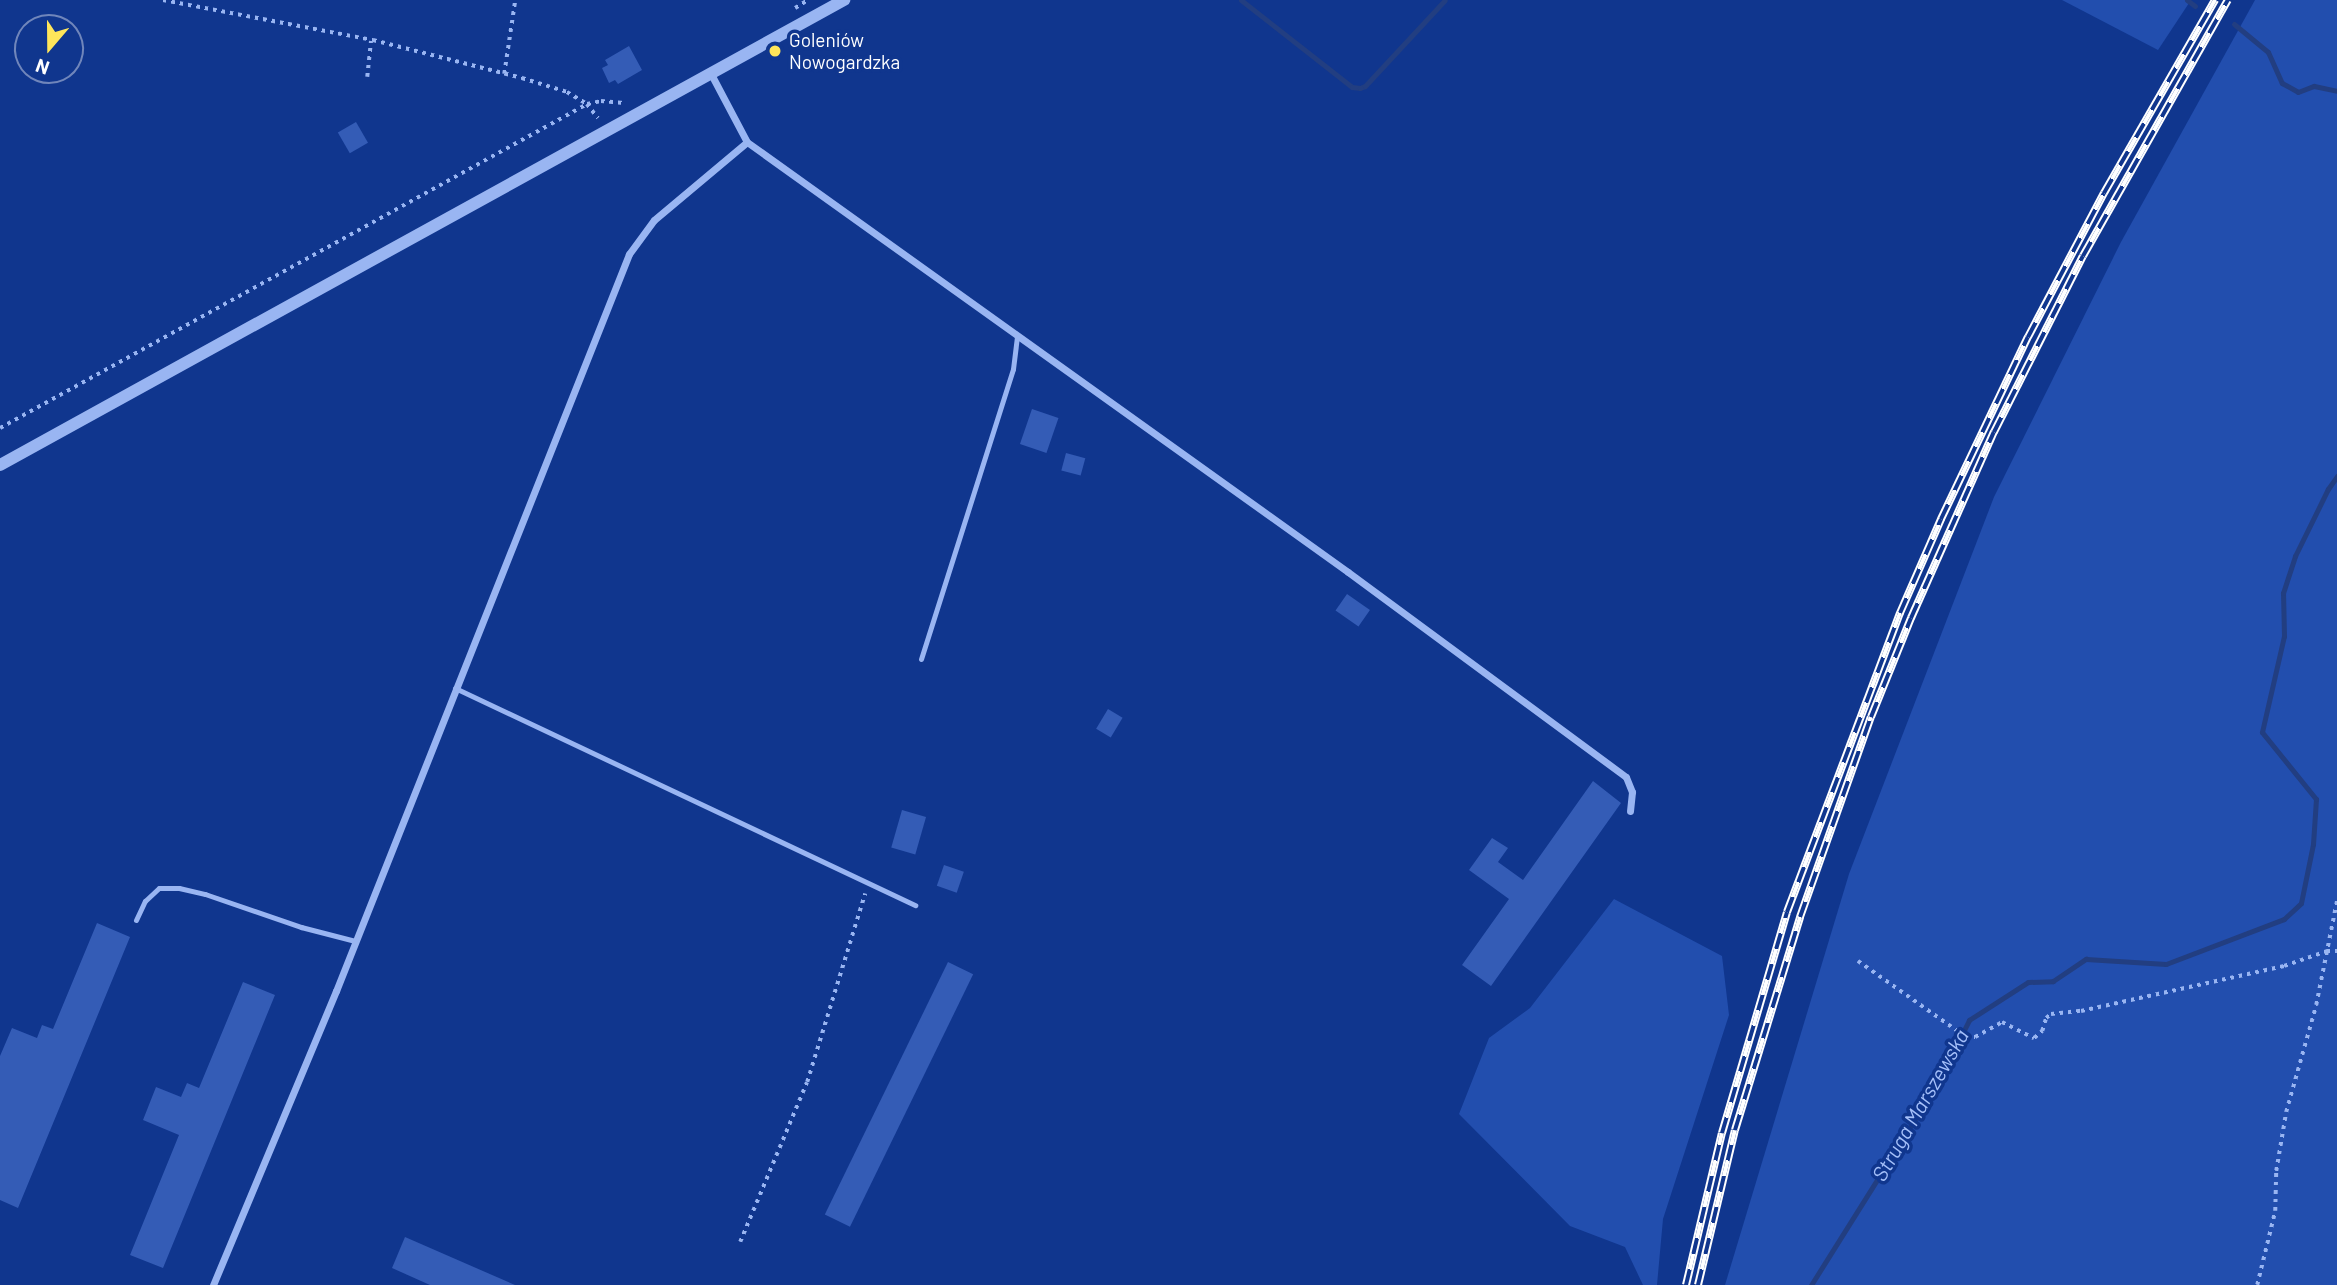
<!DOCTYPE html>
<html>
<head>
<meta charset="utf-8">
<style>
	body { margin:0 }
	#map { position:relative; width:2337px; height:1285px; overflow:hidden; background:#10368e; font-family:Barlow,sans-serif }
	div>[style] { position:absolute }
	.green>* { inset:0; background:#224eae }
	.stream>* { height:5px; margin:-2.5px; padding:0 2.5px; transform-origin:2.5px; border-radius:2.5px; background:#223e81 }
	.building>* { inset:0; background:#345cb6; transform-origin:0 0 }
	.path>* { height:3.5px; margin-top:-1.75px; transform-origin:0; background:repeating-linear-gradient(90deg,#99b5f2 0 3.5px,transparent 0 8.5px) }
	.service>* { height:5px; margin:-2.5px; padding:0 2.5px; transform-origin:2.5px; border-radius:2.5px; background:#99b5f2 }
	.minor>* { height:7px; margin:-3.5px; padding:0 3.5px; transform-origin:3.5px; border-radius:3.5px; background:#99b5f2 }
	.tertiary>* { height:12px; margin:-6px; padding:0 6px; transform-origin:6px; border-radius:6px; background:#99b5f2 }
	.rail>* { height:8px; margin-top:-4px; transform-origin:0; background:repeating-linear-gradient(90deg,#10368e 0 16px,#fff 0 32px); box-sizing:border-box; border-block:2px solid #fff }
	.dots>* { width:19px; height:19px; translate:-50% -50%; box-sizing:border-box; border:4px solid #10368e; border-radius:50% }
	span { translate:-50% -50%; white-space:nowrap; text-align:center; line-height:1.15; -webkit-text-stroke:7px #10368e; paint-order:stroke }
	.poi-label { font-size:19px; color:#fff }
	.left { translate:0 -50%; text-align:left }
	.water-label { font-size:21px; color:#a5c0fa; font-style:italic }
	.north { position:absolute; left:14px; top:14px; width:70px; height:70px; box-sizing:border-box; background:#10368e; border:2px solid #7086bb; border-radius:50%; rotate:200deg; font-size:19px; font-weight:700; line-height:28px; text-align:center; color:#fff }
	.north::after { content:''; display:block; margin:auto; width:24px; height:32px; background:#ffe65a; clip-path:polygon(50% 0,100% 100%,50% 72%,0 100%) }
</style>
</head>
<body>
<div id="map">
	<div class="green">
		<div style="clip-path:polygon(2062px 0,2191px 0,2158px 50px)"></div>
		<div style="clip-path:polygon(2255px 0,2337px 0,2337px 1285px,1725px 1285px,1849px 874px,1994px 497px,2121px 242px)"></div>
		<div style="clip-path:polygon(1614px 899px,1722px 956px,1729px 1015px,1663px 1219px,1657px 1285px,1643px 1285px,1625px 1247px,1570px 1226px,1459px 1114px,1489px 1038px,1530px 1008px)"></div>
	</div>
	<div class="stream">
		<div style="left:1241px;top:0;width:141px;rotate:38.1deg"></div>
		<div style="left:1352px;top:87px;width:8px;rotate:7deg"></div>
		<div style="left:1360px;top:88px;width:5px;rotate:-22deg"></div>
		<div style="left:1365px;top:86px;width:117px;rotate:-47.1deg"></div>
		<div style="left:2187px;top:0;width:10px;rotate:37deg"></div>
		<div style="left:2234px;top:24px;width:44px;rotate:39.5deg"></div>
		<div style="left:2268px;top:52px;width:34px;rotate:66deg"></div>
		<div style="left:2282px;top:83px;width:18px;rotate:29deg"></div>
		<div style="left:2298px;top:92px;width:17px;rotate:-21deg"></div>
		<div style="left:2314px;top:86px;width:24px;rotate:12deg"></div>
		<div style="left:1811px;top:1285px;width:235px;rotate:-57.9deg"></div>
		<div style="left:1936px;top:1086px;width:74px;rotate:-63.4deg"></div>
		<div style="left:1969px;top:1020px;width:70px;rotate:-32.8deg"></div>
		<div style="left:2028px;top:982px;width:25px;rotate:-2deg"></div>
		<div style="left:2053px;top:981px;width:40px;rotate:-34deg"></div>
		<div style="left:2086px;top:959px;width:80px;rotate:3.6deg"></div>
		<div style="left:2166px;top:964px;width:126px;rotate:-20.9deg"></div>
		<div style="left:2284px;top:919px;width:23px;rotate:-43deg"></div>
		<div style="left:2301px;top:903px;width:60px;rotate:-78.5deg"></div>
		<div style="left:2313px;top:844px;width:45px;rotate:-86.2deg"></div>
		<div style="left:2316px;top:799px;width:86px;rotate:-128.9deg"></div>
		<div style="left:2262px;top:732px;width:98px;rotate:-77.1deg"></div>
		<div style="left:2284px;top:636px;width:43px;rotate:-91.3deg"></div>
		<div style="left:2283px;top:593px;width:39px;rotate:-72deg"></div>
		<div style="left:2295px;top:556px;width:75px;rotate:-63.8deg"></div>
		<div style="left:2328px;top:489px;width:16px;rotate:-55deg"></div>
	</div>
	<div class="building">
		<div style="clip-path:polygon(629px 46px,642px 70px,618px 84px,615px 80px,609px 83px,602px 68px,608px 65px,605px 60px)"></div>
		<div style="left:356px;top:122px;width:24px;height:21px;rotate:60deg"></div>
		<div style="left:1032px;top:409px;width:28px;height:37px;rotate:19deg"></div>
		<div style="left:1066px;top:453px;width:20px;height:18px;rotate:15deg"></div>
		<div style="left:1347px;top:594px;width:28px;height:20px;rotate:35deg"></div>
		<div style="left:1108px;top:709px;width:17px;height:23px;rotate:31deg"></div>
		<div style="clip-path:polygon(1593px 781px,1621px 803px,1491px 986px,1462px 965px,1509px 899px,1469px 870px,1492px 838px,1508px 848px,1498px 862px,1523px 880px)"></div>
		<div style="left:902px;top:810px;width:25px;height:39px;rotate:16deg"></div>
		<div style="left:944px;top:865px;width:21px;height:22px;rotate:19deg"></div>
		<div style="clip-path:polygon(97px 923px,130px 937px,18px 1208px,0 1200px,0 1056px,12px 1028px,37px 1038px,42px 1025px,53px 1029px)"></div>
		<div style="left:948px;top:962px;width:28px;height:281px;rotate:26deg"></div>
		<div style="clip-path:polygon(243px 982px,275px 995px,163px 1268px,130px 1255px,179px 1135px,143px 1120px,156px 1087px,181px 1097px,187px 1083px,199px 1088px)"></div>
		<div style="clip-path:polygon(405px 1237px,515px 1285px,430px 1285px,392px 1268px)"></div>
	</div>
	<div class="path">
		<div style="left:163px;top:0;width:214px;rotate:10.8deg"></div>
		<div style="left:373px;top:40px;width:154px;rotate:14.3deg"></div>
		<div style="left:522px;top:78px;width:47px;rotate:17.3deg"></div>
		<div style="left:567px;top:92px;width:23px;rotate:31deg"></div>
		<div style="left:587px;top:104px;width:18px;rotate:52deg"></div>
		<div style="left:795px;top:8px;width:15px;rotate:-32deg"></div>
		<div style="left:504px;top:74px;width:75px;rotate:-81.5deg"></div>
		<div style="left:367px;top:77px;width:36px;rotate:-84deg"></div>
		<div style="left:0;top:428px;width:670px;rotate:-28.9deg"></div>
		<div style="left:587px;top:104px;width:14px;rotate:-12deg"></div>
		<div style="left:601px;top:101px;width:23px;rotate:5deg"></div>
		<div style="left:1858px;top:961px;width:132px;rotate:35.1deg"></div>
		<div style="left:1966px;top:1037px;width:9px"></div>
		<div style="left:1975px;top:1037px;width:31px;rotate:-29deg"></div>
		<div style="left:2002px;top:1022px;width:36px;rotate:27deg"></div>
		<div style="left:2034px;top:1038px;width:11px;rotate:-41deg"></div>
		<div style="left:2042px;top:1031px;width:14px;rotate:-73deg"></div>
		<div style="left:2046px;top:1018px;width:6px;rotate:-39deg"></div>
		<div style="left:2051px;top:1014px;width:30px;rotate:-6deg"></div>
		<div style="left:2081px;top:1011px;width:208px;rotate:-12.5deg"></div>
		<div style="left:2284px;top:966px;width:46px;rotate:-19.2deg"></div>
		<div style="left:2327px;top:951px;width:10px"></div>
		<div style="left:740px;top:1242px;width:173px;rotate:-67.3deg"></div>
		<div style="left:807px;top:1082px;width:197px;rotate:-72.9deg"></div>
		<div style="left:2257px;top:1285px;width:76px;rotate:-76.3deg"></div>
		<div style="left:2275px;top:1211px;width:40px;rotate:-88.6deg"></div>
		<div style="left:2276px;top:1171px;width:60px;rotate:-80.4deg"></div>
		<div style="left:2286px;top:1112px;width:111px;rotate:-74.3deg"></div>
		<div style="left:2316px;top:1005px;width:107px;rotate:-78.7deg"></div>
	</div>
	<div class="service">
		<div style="left:921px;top:659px;width:304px;rotate:-72.4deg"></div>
		<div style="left:1013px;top:369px;width:33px;rotate:-83deg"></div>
		<div style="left:455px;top:688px;width:509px;rotate:25.26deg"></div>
		<div style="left:136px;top:920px;width:21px;rotate:-65deg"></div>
		<div style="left:145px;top:901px;width:19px;rotate:-43deg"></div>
		<div style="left:159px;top:888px;width:20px"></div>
		<div style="left:179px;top:888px;width:27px;rotate:13deg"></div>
		<div style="left:205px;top:894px;width:102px;rotate:19deg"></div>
		<div style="left:301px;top:927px;width:56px;rotate:14.5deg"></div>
	</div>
	<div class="minor">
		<div style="left:711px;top:74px;width:77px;rotate:62.1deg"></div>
		<div style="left:747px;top:142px;width:739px;rotate:35.58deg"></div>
		<div style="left:1348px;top:572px;width:345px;rotate:36.4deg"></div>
		<div style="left:1626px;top:777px;width:16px;rotate:68deg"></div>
		<div style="left:1632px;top:792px;width:19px;rotate:96deg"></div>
		<div style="left:213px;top:1285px;width:319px;rotate:-67.3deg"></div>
		<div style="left:336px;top:991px;width:793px;rotate:-68.32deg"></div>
		<div style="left:629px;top:254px;width:42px;rotate:-53.7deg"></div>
		<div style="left:654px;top:220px;width:121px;rotate:-40deg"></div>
	</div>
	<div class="tertiary">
		<div style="left:0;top:465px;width:964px;rotate:-28.85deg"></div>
	</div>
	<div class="rail">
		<div style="left:1686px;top:1285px;width:156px;rotate:-76.7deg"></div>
		<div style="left:1722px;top:1133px;width:230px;rotate:-73.6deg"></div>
		<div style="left:1787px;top:912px;width:320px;rotate:-69.3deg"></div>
		<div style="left:1900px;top:613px;width:103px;rotate:-66.4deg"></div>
		<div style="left:1941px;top:519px;width:202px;rotate:-64.5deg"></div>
		<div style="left:2028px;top:337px;width:163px;rotate:-62.2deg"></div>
		<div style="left:2104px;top:193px;width:223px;rotate:-60.1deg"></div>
		<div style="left:1698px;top:1285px;width:159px;rotate:-76.6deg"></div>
		<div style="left:1735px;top:1130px;width:223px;rotate:-73deg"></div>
		<div style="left:1800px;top:917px;width:212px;rotate:-70.5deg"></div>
		<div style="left:1871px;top:717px;width:107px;rotate:-68deg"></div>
		<div style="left:1911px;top:618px;width:204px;rotate:-66deg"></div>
		<div style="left:1994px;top:432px;width:197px;rotate:-63.2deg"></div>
		<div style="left:2083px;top:256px;width:294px;rotate:-60.5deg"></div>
	</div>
	<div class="dots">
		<div style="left:775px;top:51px;background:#ffe65a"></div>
	</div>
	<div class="poi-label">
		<span class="left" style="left:789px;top:51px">Goleniów<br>Nowogardzka</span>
	</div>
	<div class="water-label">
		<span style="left:1920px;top:1105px;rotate:-60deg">Struga Marszewska</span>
	</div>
	<div class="north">N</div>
</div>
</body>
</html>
